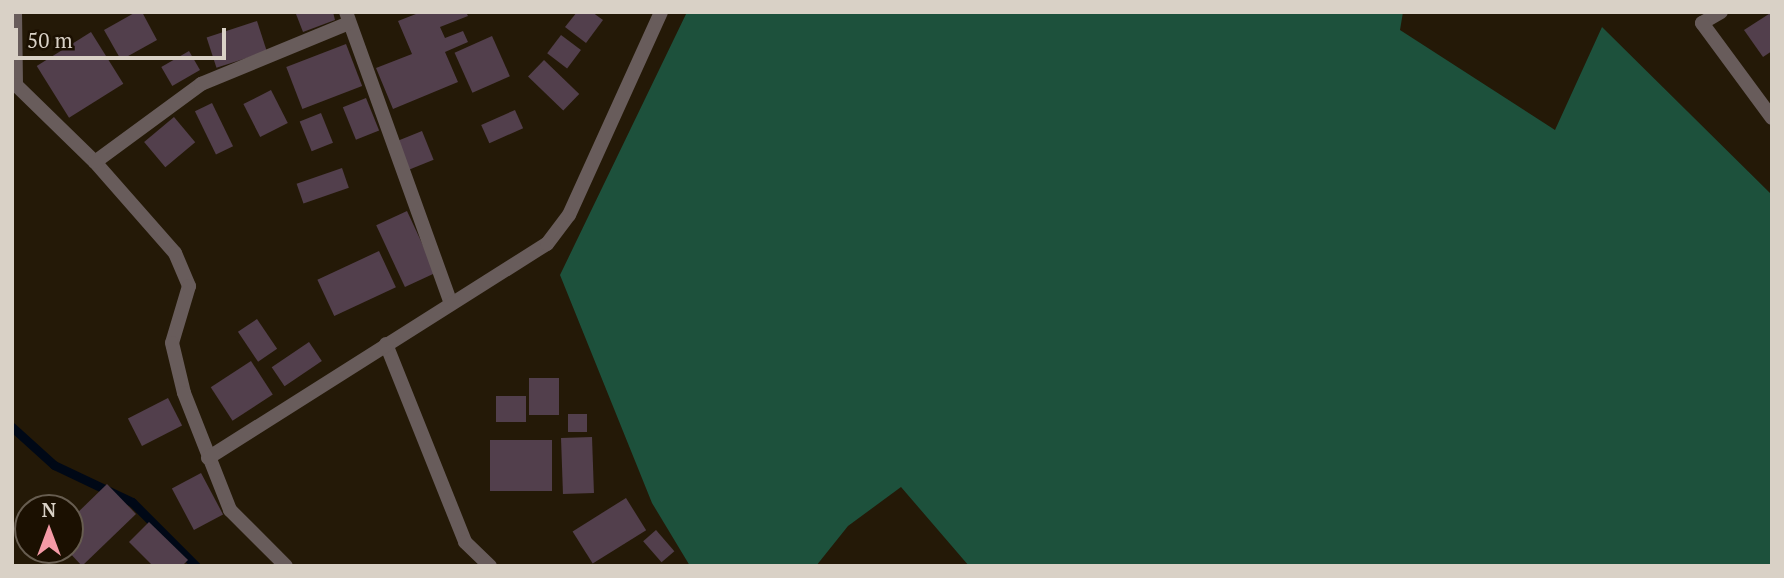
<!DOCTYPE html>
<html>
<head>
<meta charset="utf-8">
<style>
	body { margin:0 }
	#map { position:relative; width:1784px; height:578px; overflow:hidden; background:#241907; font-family:"PT Serif",serif }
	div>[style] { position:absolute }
	.forest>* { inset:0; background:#1d513c }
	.stream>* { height:9px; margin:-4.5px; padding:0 4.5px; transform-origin:4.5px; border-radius:4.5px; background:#000816 }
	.building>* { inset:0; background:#523f4c; transform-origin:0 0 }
	.street>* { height:14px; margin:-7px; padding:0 7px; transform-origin:7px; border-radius:7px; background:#685c5b }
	span { translate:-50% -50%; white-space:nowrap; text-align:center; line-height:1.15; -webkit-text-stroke:7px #1b1001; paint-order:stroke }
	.frame { position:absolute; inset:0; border:14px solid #d9d1c6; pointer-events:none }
	.north { position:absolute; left:14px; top:494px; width:70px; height:70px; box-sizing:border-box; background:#1b1001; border:2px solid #675d50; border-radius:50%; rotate:0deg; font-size:19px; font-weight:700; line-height:28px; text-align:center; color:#d9d1c6 }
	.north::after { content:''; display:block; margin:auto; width:24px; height:32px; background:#f49aa6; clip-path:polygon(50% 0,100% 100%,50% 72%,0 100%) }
	.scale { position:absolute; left:14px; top:28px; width:212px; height:32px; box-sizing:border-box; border:4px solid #d9d1c6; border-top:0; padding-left:9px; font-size:21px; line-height:24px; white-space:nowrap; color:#d9d1c6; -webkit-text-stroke:5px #1b1001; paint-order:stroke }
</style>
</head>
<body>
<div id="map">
	<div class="forest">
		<div style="clip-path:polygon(687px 12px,1403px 12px,1400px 30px,1555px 130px,1602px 27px,1772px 195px,1772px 566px,969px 566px,901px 487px,848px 526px,816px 566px,690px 566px,652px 503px,560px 275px)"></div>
	</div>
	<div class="stream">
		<div style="left:12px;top:427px;width:57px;rotate:42.1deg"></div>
		<div style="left:54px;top:465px;width:86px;rotate:25.4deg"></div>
		<div style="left:132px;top:502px;width:91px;rotate:45deg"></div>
	</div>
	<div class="building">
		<div style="clip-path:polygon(136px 12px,142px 12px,157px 40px,121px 60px,104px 30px)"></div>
		<div style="clip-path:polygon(333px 12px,335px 20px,303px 32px,296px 14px)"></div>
		<div style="clip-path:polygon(421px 12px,466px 12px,468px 16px,440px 27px,445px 38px,463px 31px,468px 42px,445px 52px,458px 82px,393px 109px,376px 68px,412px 54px,398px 21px)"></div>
		<div style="clip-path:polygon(577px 12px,592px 12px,603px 20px,586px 43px,565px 27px)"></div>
		<div style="clip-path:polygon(1772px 12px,1772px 51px,1763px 57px,1744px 30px)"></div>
		<div style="left:257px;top:21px;width:32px;height:53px;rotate:72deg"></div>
		<div style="left:91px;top:32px;width:61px;height:64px;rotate:58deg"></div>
		<div style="left:561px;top:35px;width:25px;height:23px;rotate:37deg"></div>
		<div style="left:492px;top:36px;width:44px;height:41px;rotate:66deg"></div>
		<div style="left:346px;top:44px;width:45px;height:64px;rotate:69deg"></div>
		<div style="left:189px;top:51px;width:22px;height:32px;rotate:60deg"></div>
		<div style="left:544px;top:60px;width:49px;height:23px;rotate:44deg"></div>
		<div style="left:271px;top:90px;width:37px;height:31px;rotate:63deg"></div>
		<div style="left:366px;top:98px;width:35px;height:25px;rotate:68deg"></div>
		<div style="left:212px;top:103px;width:48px;height:19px;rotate:64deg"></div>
		<div style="left:515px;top:110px;width:20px;height:37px;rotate:66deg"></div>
		<div style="left:321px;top:113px;width:32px;height:23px;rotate:68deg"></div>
		<div style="left:174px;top:117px;width:33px;height:39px;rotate:50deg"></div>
		<div style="left:422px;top:131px;width:31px;height:28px;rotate:68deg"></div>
		<div style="left:342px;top:168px;width:21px;height:48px;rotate:71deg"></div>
		<div style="left:407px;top:211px;width:68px;height:34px;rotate:65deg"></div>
		<div style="left:379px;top:251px;width:40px;height:68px;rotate:65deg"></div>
		<div style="left:257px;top:319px;width:36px;height:23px;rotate:56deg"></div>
		<div style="left:309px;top:342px;width:23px;height:45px;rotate:56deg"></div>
		<div style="left:251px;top:361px;width:40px;height:48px;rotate:57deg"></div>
		<div style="left:529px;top:378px;width:30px;height:37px"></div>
		<div style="left:496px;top:396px;width:30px;height:26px"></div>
		<div style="left:168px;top:398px;width:31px;height:45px;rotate:63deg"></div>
		<div style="left:568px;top:414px;width:19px;height:18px"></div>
		<div style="left:592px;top:437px;width:56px;height:31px;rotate:88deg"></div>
		<div style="left:490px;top:440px;width:62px;height:51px"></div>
		<div style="left:201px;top:473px;width:47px;height:33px;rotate:62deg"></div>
		<div style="clip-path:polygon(107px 484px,136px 514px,82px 566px,67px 550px,70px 520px)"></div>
		<div style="left:626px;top:498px;width:38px;height:63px;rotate:58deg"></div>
		<div style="clip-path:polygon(149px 522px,188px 560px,182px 566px,153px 566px,129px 542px)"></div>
		<div style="left:656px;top:530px;width:28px;height:17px;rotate:49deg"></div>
	</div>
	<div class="street">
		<div style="left:15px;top:12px;width:73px;rotate:89.2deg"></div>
		<div style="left:16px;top:85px;width:110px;rotate:44.3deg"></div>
		<div style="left:95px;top:162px;width:121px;rotate:48.7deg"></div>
		<div style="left:175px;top:253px;width:36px;rotate:67deg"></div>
		<div style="left:189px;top:286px;width:59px;rotate:106.6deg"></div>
		<div style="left:172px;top:343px;width:51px;rotate:76.5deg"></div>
		<div style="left:184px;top:393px;width:126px;rotate:68.5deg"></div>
		<div style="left:230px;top:510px;width:79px;rotate:45deg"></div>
		<div style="left:346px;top:12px;width:307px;rotate:70.2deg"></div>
		<div style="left:1721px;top:12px;width:22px;rotate:150deg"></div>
		<div style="left:1702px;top:23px;width:118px;rotate:53.6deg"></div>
		<div style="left:95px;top:162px;width:132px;rotate:-36.3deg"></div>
		<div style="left:201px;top:84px;width:160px;rotate:-22.4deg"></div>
		<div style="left:386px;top:344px;width:213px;rotate:68.2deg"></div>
		<div style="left:465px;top:542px;width:35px;rotate:44deg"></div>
		<div style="left:208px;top:458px;width:401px;rotate:-32.3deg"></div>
		<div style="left:547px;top:244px;width:36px;rotate:-53deg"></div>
		<div style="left:569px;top:215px;width:223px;rotate:-65.6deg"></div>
	</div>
	<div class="frame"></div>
	<div class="north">N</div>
	<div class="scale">50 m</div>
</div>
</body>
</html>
